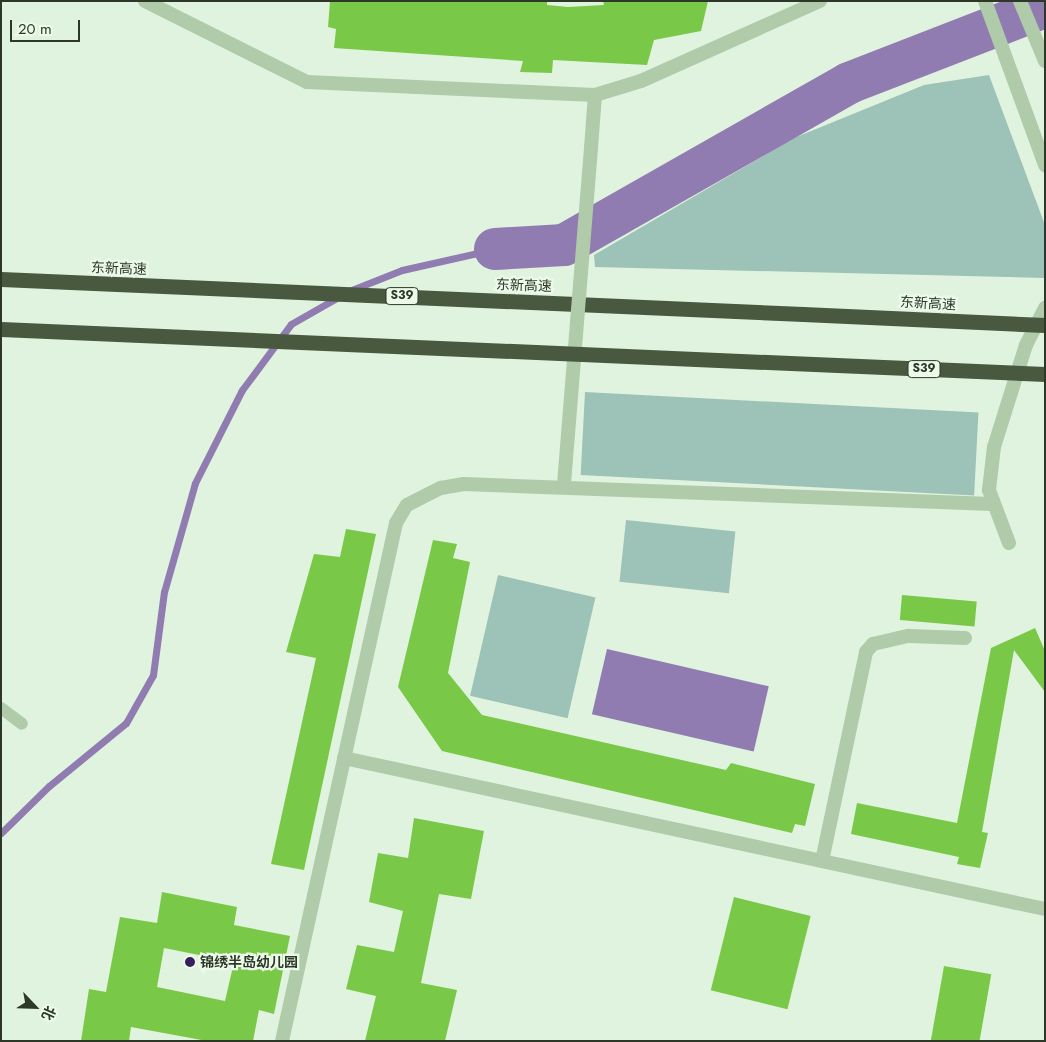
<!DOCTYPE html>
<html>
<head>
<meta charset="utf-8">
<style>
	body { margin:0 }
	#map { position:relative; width:1046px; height:1042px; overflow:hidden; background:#e0f3de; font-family:Jost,"Noto Sans SC",sans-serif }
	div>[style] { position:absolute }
	.green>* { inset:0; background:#9dc2b7; transform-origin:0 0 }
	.water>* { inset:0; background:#917cb1; transform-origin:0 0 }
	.stream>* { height:7px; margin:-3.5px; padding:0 3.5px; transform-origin:3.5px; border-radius:3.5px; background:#917cb1 }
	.river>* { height:42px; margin:-21px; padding:0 21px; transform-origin:21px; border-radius:21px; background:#917cb1 }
	.building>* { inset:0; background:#79c847; transform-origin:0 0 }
	.service>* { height:12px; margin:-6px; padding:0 6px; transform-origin:6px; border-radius:6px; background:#afcba9 }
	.minor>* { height:14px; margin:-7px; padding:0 7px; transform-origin:7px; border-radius:7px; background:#afcba9 }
	.tertiary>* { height:14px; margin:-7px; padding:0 7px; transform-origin:7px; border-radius:7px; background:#afcba9 }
	.motorway>* { height:15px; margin:-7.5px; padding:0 7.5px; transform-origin:7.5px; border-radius:7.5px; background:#485940 }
	.minor-bridge>* { height:14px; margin:-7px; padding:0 7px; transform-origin:7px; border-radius:7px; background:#afcba9 }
	.motorway-bridge>* { height:15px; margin:-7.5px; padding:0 7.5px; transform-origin:7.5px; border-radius:7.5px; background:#485940 }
	.dots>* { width:14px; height:14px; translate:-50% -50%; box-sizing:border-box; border:2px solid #ecfaea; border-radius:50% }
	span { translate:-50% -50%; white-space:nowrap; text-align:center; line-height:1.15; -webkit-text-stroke:4.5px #ecfaea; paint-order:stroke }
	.shield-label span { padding:1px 4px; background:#ecfaea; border:1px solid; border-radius:4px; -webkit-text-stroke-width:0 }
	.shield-label { font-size:12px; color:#2e3829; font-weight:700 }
	.street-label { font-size:14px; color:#2e3829 }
	.poi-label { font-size:14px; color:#2e3829; font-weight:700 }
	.left { translate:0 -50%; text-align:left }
	.frame { position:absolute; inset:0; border:2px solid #2e3829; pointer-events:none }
	.north { position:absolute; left:10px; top:982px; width:50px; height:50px; -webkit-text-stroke:4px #ecfaea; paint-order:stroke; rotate:114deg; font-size:14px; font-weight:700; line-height:20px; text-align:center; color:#2e3829 }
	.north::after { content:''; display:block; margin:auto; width:18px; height:22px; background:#2e3829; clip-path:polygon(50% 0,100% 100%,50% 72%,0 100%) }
	.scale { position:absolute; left:10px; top:20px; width:70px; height:22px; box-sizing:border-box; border:2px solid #2e3829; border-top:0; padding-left:6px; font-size:15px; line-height:18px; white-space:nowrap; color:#2e3829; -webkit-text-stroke:4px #ecfaea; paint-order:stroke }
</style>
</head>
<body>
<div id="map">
	<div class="green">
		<div style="clip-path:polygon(989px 75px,1045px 225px,1045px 278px,595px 267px,594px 255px,794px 138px,924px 85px)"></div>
		<div style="left:585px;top:392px;width:394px;height:83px;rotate:3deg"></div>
		<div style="left:626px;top:520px;width:110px;height:62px;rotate:6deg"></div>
		<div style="left:498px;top:575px;width:100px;height:124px;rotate:13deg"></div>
	</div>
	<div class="water">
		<div style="left:607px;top:649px;width:166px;height:67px;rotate:13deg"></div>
	</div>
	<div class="stream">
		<div style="left:349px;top:291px;width:57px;rotate:-21.6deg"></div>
		<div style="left:402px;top:270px;width:95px;rotate:-12.7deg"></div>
		<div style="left:1px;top:833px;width:67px;rotate:-44.4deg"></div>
		<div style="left:49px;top:786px;width:99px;rotate:-39.3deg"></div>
		<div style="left:126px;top:723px;width:55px;rotate:-60.6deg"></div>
		<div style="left:153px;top:675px;width:84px;rotate:-82.5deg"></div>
		<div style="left:164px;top:592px;width:113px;rotate:-74.1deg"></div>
		<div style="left:195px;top:483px;width:104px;rotate:-63.2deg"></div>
		<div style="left:242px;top:390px;width:82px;rotate:-53.4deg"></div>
		<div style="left:291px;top:324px;width:56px;rotate:-29.7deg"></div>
	</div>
	<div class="river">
		<div style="left:495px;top:249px;width:69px;rotate:-3.3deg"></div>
		<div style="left:564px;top:245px;width:328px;rotate:-29.6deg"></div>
		<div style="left:849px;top:83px;width:210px;rotate:-21.2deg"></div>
	</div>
	<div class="building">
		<div style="clip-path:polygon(330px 1px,547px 1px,547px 5px,568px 7px,604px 5px,603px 1px,708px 1px,701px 31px,654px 40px,647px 65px,553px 60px,552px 73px,520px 72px,523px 61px,334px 48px,336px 29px,328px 27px)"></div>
		<div style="clip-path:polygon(346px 529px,376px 534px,304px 870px,271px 864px,316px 658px,286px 652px,314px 554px,340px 557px)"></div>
		<div style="clip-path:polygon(433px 540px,457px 544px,453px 558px,470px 562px,448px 673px,482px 715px,726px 770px,731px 763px,815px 784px,805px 826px,795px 824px,792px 833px,442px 751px,398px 687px)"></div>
		<div style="left:902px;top:595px;width:75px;height:25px;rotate:5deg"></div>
		<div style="clip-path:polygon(1035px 628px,1045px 651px,1045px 692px,1014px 650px,982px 832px,988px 833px,980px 868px,957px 864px,959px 857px,851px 834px,857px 803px,957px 823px,991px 648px)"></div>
		<div style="clip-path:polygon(414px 818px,484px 831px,471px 899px,439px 894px,421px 983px,457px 990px,445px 1041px,365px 1041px,376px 996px,346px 989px,357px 945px,394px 952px,403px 911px,369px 902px,378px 853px,408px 858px)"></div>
		<div style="clip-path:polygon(evenodd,162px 892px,237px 907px,234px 925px,290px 936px,274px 1014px,259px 1010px,253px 1041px,207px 1041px,131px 1027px,129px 1041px,81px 1041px,89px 989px,106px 992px,120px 917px,157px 923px,162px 892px,164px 948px,234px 962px,225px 1001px,157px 987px,164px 948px)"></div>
		<div style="left:734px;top:897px;width:79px;height:96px;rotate:14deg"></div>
		<div style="left:944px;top:966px;width:48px;height:76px;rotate:10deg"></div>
	</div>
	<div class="service">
		<div style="left:1px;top:708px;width:26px;rotate:37deg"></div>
	</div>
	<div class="minor">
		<div style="left:145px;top:1px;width:181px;rotate:26.6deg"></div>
		<div style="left:307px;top:82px;width:288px;rotate:2.6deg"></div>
		<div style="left:595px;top:95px;width:48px;rotate:-16.9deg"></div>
		<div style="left:641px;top:81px;width:196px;rotate:-24.1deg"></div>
		<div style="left:591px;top:148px;width:53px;rotate:-85.7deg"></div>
		<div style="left:564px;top:484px;width:163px;rotate:-85.4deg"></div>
		<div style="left:1009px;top:543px;width:57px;rotate:-110.7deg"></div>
		<div style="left:989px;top:490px;width:43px;rotate:-83.4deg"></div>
		<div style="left:994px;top:447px;width:107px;rotate:-72.6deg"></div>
		<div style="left:1026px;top:345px;width:42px;rotate:-62.8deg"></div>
		<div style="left:344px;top:758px;width:717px;rotate:12.16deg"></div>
		<div style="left:822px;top:861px;width:214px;rotate:-78.1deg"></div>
		<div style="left:866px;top:652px;width:11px;rotate:-49deg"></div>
		<div style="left:873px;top:644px;width:37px;rotate:-13deg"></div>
		<div style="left:909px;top:636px;width:56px;rotate:2deg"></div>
		<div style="left:282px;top:1041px;width:530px;rotate:-77.59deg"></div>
		<div style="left:396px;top:523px;width:21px;rotate:-59deg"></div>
		<div style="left:407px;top:505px;width:38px;rotate:-27deg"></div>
		<div style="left:441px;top:488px;width:23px;rotate:-10deg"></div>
		<div style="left:464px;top:484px;width:528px;rotate:2.17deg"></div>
	</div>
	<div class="tertiary">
		<div style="left:985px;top:1px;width:175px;rotate:69.9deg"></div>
		<div style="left:1020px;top:1px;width:65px;rotate:67.4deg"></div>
	</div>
	<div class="motorway">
		<div style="left:1px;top:279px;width:803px;rotate:2.5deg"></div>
	</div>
	<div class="minor-bridge">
		<div style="left:577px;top:322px;width:175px;rotate:-85.4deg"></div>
	</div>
	<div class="motorway-bridge">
		<div style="left:803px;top:314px;width:242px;rotate:2.6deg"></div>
		<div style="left:1px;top:329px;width:1045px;rotate:2.47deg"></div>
	</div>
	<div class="dots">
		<div style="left:190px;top:962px;background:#381e5b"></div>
	</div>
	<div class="shield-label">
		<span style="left:402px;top:296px">S39</span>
		<span style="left:924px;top:369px">S39</span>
	</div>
	<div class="street-label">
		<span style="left:119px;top:268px;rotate:2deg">东新高速</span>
		<span style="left:524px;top:285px;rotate:2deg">东新高速</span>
		<span style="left:928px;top:303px;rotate:3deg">东新高速</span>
	</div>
	<div class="poi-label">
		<span class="left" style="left:200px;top:962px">锦绣半岛幼儿园</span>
	</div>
	<div class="frame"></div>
	<div class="north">北</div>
	<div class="scale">20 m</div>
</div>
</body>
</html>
